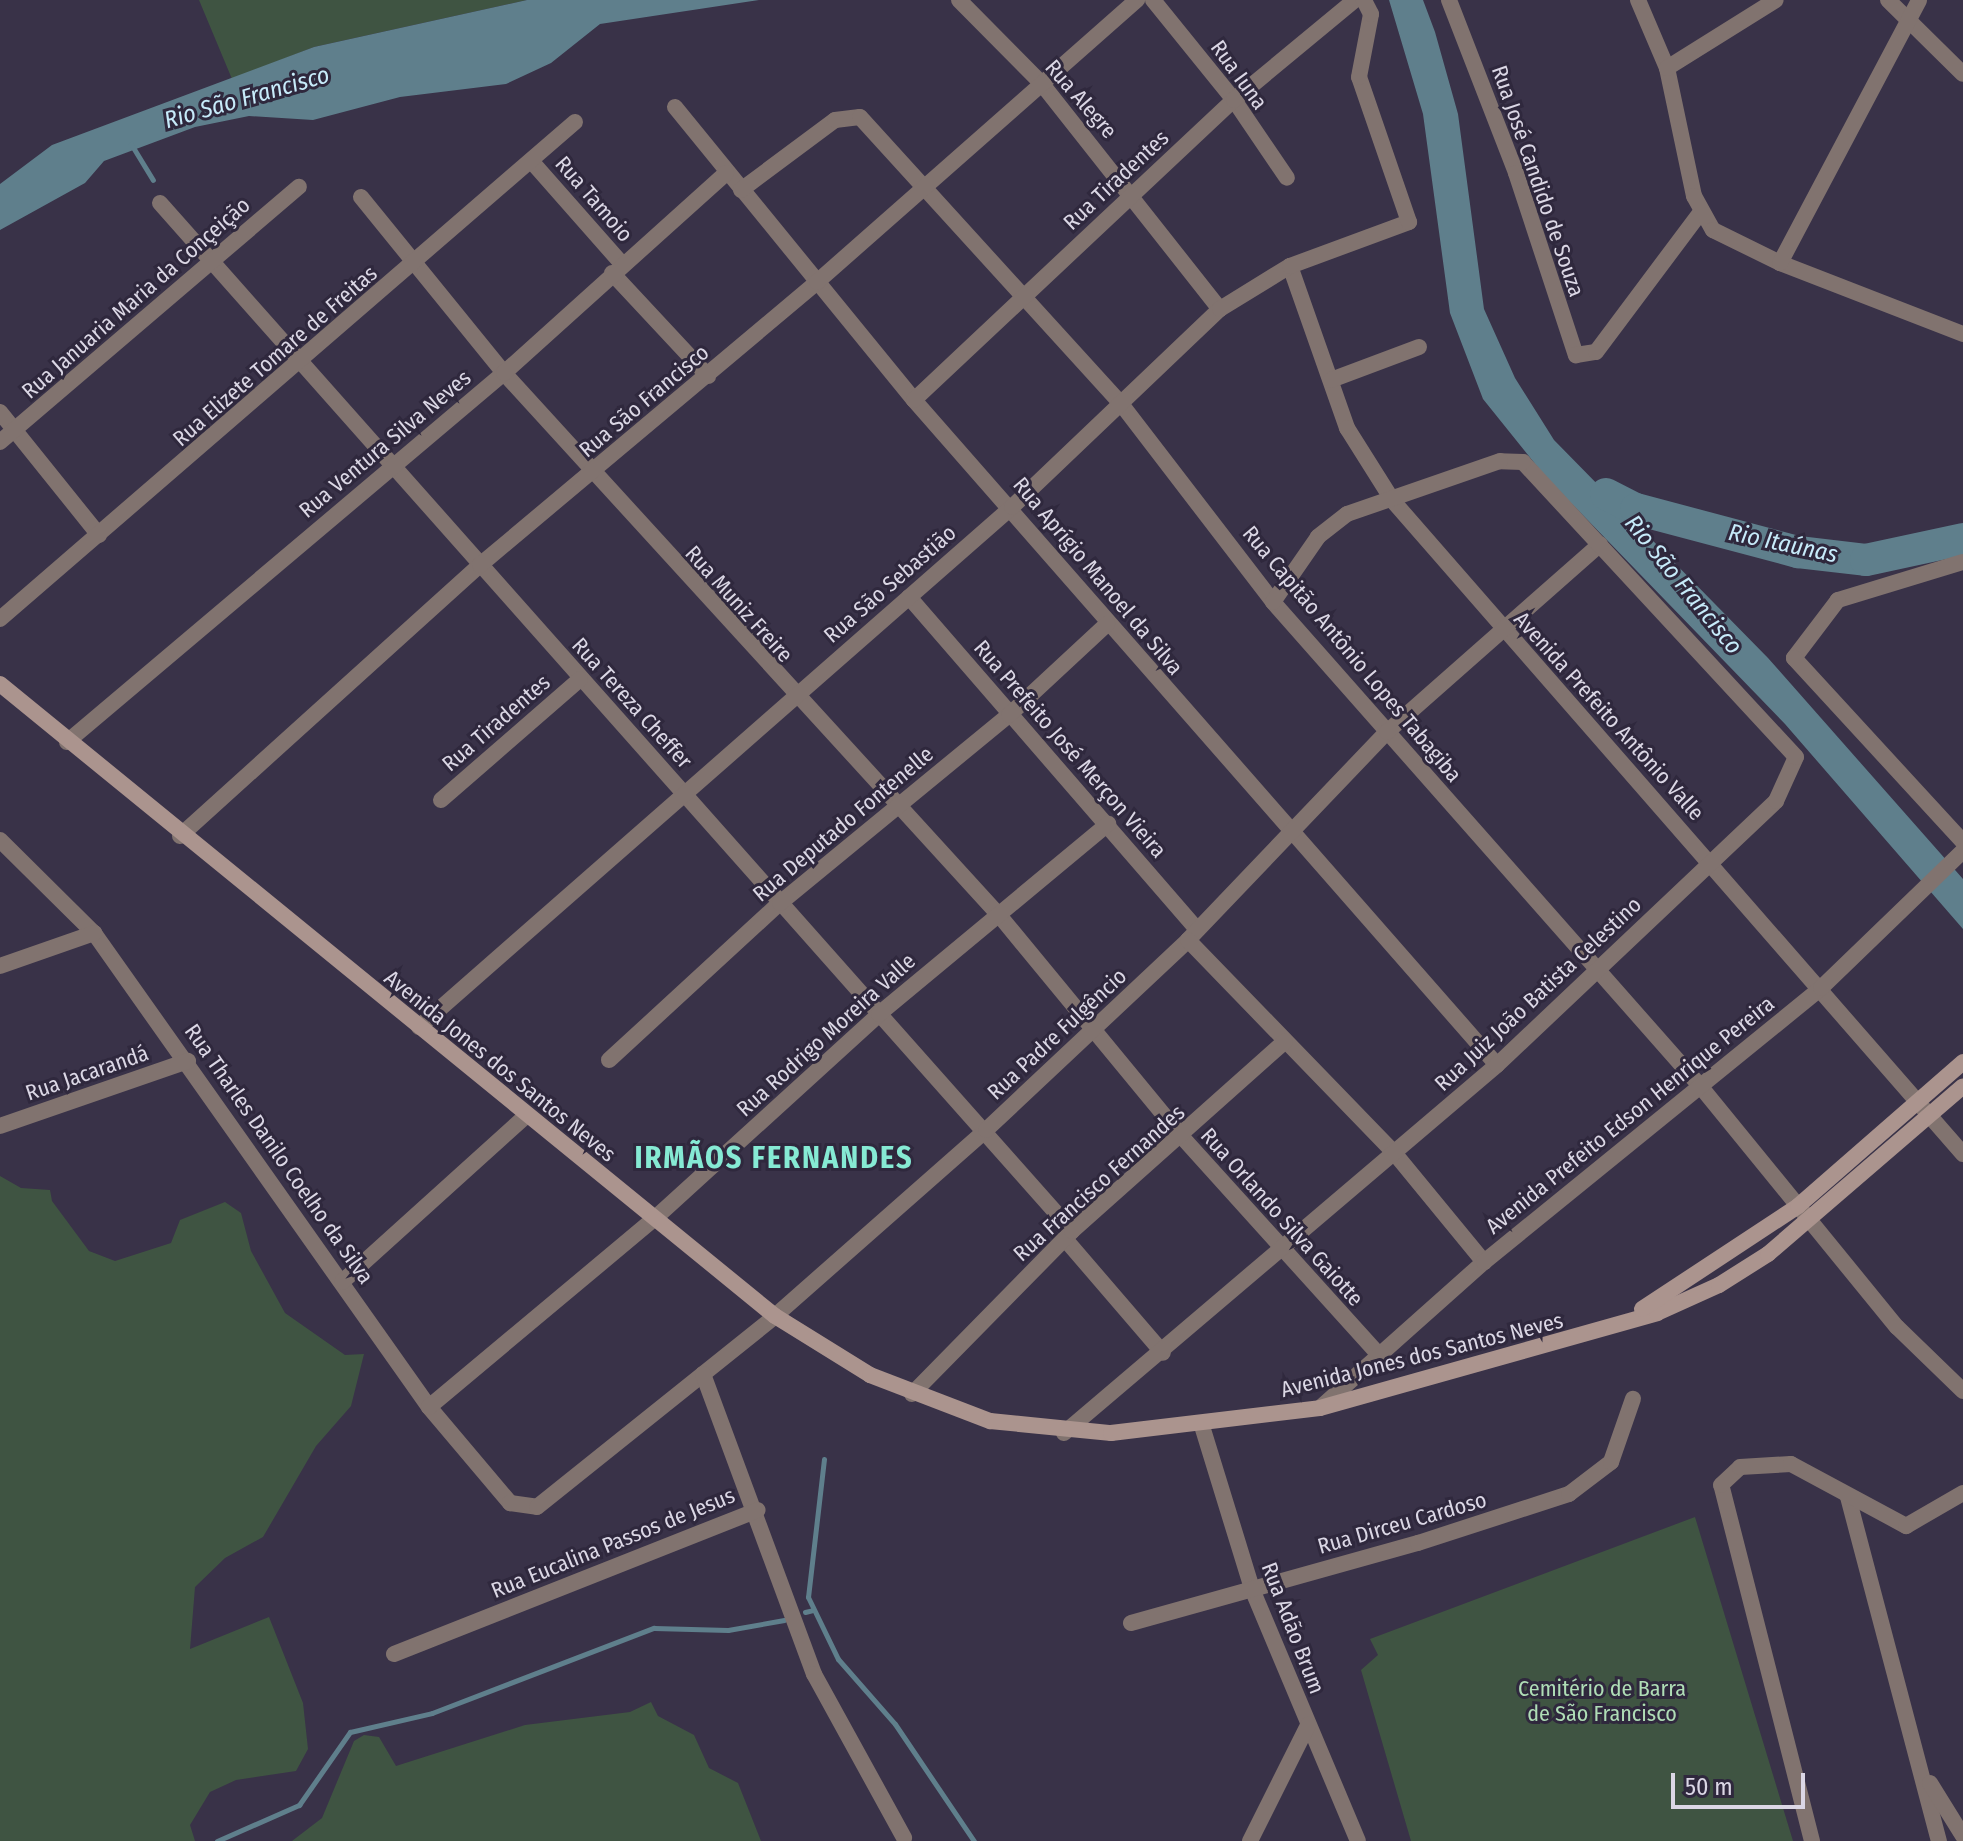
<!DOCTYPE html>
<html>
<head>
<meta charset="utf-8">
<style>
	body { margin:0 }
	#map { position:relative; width:1963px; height:1841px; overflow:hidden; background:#393248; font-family:"Fira Sans Condensed",sans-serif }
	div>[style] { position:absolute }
	.green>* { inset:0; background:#3f5442 }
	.water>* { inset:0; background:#5f7f8c }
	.stream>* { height:5px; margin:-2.5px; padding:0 2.5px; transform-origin:2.5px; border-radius:2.5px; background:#5f7f8c }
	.river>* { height:32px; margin:-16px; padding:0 16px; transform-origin:16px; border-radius:16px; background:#5f7f8c }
	.minor>* { height:16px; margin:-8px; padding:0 8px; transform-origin:8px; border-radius:8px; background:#81736f }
	.tertiary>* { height:16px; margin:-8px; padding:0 8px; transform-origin:8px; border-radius:8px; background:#81736f }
	.secondary>* { height:16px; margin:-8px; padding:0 8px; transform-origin:8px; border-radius:8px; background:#ab948e }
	span { translate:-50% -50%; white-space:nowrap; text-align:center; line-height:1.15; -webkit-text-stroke:6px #2f283d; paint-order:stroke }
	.street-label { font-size:22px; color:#dbd7e5 }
	.park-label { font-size:22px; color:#afddb6 }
	.water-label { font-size:24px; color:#c7ebfa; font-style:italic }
	.district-label { font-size:30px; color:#86ead4; font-weight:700; letter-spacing:2px }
	.scale { position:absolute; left:1671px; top:1773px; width:134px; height:36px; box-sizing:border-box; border:4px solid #dbd7e5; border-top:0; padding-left:10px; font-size:24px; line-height:28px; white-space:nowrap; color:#dbd7e5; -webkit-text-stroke:6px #2f283d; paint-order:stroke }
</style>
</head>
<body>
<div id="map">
	<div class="green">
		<div style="clip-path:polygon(199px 0,527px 0,314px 47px,232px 79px)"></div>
		<div style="clip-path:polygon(0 1176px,21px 1188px,50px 1190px,52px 1201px,89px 1251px,115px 1261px,171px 1243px,180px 1220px,225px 1202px,241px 1213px,251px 1251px,285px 1313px,345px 1355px,364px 1354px,351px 1406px,316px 1446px,263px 1537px,225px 1558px,195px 1587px,190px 1649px,269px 1617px,303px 1703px,308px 1749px,296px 1771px,236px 1780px,210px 1792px,190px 1825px,195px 1841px,0 1841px)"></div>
		<div style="clip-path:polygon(1695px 1517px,1793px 1841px,1411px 1841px,1361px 1670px,1378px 1655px,1370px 1639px)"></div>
		<div style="clip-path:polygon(651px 1702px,658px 1716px,694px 1735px,709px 1768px,738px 1783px,761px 1841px,292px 1841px,322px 1818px,354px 1741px,364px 1735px,379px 1737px,396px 1766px,525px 1725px,630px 1712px)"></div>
	</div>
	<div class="water">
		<div style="clip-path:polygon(527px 0,759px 0,600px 24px,551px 63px,506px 84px,400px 97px,313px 120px,249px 116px,195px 127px,104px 161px,85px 183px,0 230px,0 184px,52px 145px,314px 47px)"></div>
		<div style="clip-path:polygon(1389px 0,1423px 0,1435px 32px,1458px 114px,1484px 309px,1515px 378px,1554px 440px,1768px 658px,1963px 879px,1963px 929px,1785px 724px,1544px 475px,1483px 399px,1450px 313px,1423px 114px)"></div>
	</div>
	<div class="stream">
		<div style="left:131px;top:144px;width:42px;rotate:58.6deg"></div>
		<div style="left:824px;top:1459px;width:139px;rotate:96.6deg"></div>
		<div style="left:808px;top:1597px;width:69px;rotate:64.2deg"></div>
		<div style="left:838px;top:1659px;width:86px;rotate:48.8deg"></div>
		<div style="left:895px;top:1724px;width:141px;rotate:56deg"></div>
		<div style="left:805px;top:1612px;width:8px;rotate:-14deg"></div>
		<div style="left:217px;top:1841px;width:90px;rotate:-23.7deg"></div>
		<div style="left:299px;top:1805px;width:89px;rotate:-55.1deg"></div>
		<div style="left:350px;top:1732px;width:84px;rotate:-13deg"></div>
		<div style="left:432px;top:1713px;width:238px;rotate:-21deg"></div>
		<div style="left:654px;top:1628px;width:74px;rotate:1.5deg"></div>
		<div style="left:728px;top:1630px;width:57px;rotate:-10.1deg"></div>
	</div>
	<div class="river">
		<div style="left:1606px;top:494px;width:34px;rotate:27deg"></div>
		<div style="left:1636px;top:509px;width:168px;rotate:14.9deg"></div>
		<div style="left:1798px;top:552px;width:68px;rotate:6.7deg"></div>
		<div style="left:1866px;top:560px;width:99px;rotate:-12.2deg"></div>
	</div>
	<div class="minor">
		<div style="left:959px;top:0;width:118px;rotate:45.3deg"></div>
		<div style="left:1042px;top:84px;width:287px;rotate:51.7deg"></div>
		<div style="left:1153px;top:0;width:129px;rotate:51deg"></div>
		<div style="left:1234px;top:100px;width:94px;rotate:55.8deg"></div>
		<div style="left:1449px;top:0;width:186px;rotate:68.8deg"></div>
		<div style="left:1516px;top:173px;width:192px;rotate:71.8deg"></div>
		<div style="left:1576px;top:355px;width:20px;rotate:-9deg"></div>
		<div style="left:1596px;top:352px;width:174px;rotate:-53.2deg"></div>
		<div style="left:1638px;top:0;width:74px;rotate:66.9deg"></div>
		<div style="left:1667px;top:68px;width:131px;rotate:78.1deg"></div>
		<div style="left:1694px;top:196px;width:39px;rotate:61deg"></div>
		<div style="left:1713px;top:230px;width:75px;rotate:26.2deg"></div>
		<div style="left:1780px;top:263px;width:196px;rotate:21.2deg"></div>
		<div style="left:1888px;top:0;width:105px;rotate:44.6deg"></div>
		<div style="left:1667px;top:68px;width:128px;rotate:-32deg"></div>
		<div style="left:675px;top:107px;width:378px;rotate:50.8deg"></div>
		<div style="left:914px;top:400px;width:884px;rotate:48.76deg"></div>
		<div style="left:533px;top:163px;width:135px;rotate:48.6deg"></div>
		<div style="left:741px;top:190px;width:117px;rotate:-36.7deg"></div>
		<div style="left:835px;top:120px;width:25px;rotate:-7deg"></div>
		<div style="left:860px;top:117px;width:389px;rotate:47.7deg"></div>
		<div style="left:1122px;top:405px;width:248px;rotate:52.5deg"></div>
		<div style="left:1273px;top:602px;width:647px;rotate:48.57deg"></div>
		<div style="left:1701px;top:1087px;width:310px;rotate:50.8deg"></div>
		<div style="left:1897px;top:1327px;width:92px;rotate:44.1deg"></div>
		<div style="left:361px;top:197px;width:227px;rotate:50.9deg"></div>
		<div style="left:504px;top:373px;width:734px;rotate:47.6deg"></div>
		<div style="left:999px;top:915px;width:289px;rotate:50.5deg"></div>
		<div style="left:1183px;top:1138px;width:292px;rotate:47.9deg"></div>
		<div style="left:160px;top:203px;width:1374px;rotate:48.42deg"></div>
		<div style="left:1780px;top:263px;width:297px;rotate:-62.1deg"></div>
		<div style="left:1290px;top:266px;width:172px;rotate:70.6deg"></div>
		<div style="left:1347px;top:428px;width:86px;rotate:57.8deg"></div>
		<div style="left:1393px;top:501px;width:867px;rotate:48.88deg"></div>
		<div style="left:612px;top:273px;width:141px;rotate:47deg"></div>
		<div style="left:1331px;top:380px;width:94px;rotate:-20.6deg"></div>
		<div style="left:914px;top:400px;width:439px;rotate:-43.2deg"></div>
		<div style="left:1234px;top:100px;width:157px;rotate:-39.6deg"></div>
		<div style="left:0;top:412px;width:158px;rotate:51.2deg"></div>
		<div style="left:0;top:442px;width:393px;rotate:-40.5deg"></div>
		<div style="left:1963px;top:562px;width:131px;rotate:163.1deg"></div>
		<div style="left:1838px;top:600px;width:73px;rotate:127.2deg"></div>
		<div style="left:1794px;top:658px;width:250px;rotate:47.4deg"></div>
		<div style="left:909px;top:597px;width:440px;rotate:49.1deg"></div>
		<div style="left:0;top:619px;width:760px;rotate:-40.84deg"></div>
		<div style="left:67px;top:742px;width:572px;rotate:-40.18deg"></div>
		<div style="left:504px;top:373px;width:299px;rotate:-42deg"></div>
		<div style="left:441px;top:800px;width:184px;rotate:-41deg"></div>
		<div style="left:180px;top:836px;width:404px;rotate:-42.1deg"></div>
		<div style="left:480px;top:565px;width:440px;rotate:-40deg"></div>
		<div style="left:817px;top:282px;width:427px;rotate:-41.4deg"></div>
		<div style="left:0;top:840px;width:132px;rotate:44.7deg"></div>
		<div style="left:94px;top:933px;width:580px;rotate:54.75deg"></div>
		<div style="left:429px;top:1407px;width:126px;rotate:49.8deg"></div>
		<div style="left:510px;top:1503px;width:27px;rotate:8deg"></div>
		<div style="left:537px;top:1507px;width:305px;rotate:-38.7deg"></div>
		<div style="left:775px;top:1316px;width:281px;rotate:-41.4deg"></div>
		<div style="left:986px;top:1130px;width:277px;rotate:-43.2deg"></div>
		<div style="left:1188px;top:940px;width:288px;rotate:-46.3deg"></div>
		<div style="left:1387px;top:732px;width:284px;rotate:-41.4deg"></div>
		<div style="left:1188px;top:940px;width:299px;rotate:45.9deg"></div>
		<div style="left:1396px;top:1155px;width:139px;rotate:50.6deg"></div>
		<div style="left:0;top:966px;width:100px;rotate:-19.3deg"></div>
		<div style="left:419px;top:1027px;width:789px;rotate:-41.25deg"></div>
		<div style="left:1012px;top:507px;width:287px;rotate:-43.6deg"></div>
		<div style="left:1220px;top:309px;width:82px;rotate:-31.6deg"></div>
		<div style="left:1290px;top:266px;width:127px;rotate:-20.3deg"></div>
		<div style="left:1409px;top:222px;width:153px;rotate:-109deg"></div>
		<div style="left:1359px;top:77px;width:64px;rotate:-79.2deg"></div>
		<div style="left:1371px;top:14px;width:16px;rotate:-117deg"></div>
		<div style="left:609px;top:1060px;width:232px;rotate:-42.6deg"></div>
		<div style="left:780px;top:903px;width:296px;rotate:-39.4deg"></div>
		<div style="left:1009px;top:715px;width:134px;rotate:-42.9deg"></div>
		<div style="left:0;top:1126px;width:199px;rotate:-19.1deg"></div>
		<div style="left:1065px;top:1239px;width:150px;rotate:49.3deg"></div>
		<div style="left:342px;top:1282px;width:248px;rotate:-42.1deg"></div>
		<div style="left:703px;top:1374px;width:320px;rotate:69.7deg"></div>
		<div style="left:814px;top:1674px;width:187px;rotate:61.2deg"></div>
		<div style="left:912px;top:1394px;width:228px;rotate:-45.5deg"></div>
		<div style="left:1072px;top:1231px;width:285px;rotate:-41.7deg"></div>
		<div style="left:429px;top:1407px;width:292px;rotate:-39.9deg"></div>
		<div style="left:653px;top:1220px;width:306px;rotate:-42.3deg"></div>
		<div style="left:879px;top:1014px;width:298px;rotate:-39.7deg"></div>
		<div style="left:1202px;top:1426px;width:170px;rotate:72.9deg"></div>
		<div style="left:1252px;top:1589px;width:273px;rotate:67.2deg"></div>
		<div style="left:1064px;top:1433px;width:568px;rotate:-40.36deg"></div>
		<div style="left:1497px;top:1065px;width:384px;rotate:-43.4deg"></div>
		<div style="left:1776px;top:801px;width:48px;rotate:-65.6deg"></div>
		<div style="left:1796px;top:757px;width:402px;rotate:-132.8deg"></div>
		<div style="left:1523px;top:462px;width:23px;rotate:-178deg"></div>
		<div style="left:1500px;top:461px;width:162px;rotate:160.9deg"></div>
		<div style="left:1347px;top:514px;width:37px;rotate:142deg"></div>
		<div style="left:1318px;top:537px;width:79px;rotate:124.7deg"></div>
		<div style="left:1848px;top:1497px;width:356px;rotate:75.2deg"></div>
		<div style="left:1131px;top:1623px;width:298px;rotate:-15.6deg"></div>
		<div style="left:1418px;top:1543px;width:159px;rotate:-18deg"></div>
		<div style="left:1569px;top:1494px;width:53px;rotate:-37.3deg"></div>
		<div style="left:1611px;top:1462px;width:67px;rotate:-70.8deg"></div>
		<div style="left:394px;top:1654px;width:391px;rotate:-21.6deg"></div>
		<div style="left:1930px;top:1783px;width:62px;rotate:58.1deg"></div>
		<div style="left:1250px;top:1841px;width:130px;rotate:-63.4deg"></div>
		<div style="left:1812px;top:1841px;width:367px;rotate:-104.3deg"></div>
		<div style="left:1721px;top:1485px;width:26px;rotate:-43deg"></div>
		<div style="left:1740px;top:1467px;width:51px;rotate:-3.4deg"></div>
		<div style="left:1791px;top:1464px;width:131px;rotate:28.3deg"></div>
		<div style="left:1906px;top:1526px;width:66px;rotate:-30.1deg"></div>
	</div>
	<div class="tertiary">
		<div style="left:1320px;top:1408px;width:220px;rotate:-41.7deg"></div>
		<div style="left:1484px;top:1262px;width:434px;rotate:-39.1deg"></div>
		<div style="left:1821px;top:988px;width:197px;rotate:-44deg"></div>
	</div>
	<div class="secondary">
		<div style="left:0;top:684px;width:1000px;rotate:39.2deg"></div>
		<div style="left:775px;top:1316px;width:112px;rotate:31.8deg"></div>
		<div style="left:870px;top:1375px;width:129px;rotate:21deg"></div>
		<div style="left:990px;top:1421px;width:122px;rotate:5.7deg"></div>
		<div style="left:1111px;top:1433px;width:210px;rotate:-6.8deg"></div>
		<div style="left:1320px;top:1408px;width:350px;rotate:-15.7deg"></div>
		<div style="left:1657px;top:1313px;width:68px;rotate:-24.3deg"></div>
		<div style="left:1719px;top:1285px;width:58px;rotate:-32.3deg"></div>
		<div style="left:1768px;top:1254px;width:257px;rotate:-40.7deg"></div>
		<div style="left:1642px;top:1309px;width:187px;rotate:-33.4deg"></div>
		<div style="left:1798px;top:1206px;width:219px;rotate:-41.1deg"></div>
	</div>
	<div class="street-label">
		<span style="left:1239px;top:75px;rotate:54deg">Rua Iuna</span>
		<span style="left:1081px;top:99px;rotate:49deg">Rua Alegre</span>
		<span style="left:1116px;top:180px;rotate:-43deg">Rua Tiradentes</span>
		<span style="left:1538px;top:181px;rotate:71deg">Rua José Candido de Souza</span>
		<span style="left:594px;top:199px;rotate:49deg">Rua Tamoio</span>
		<span style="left:136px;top:298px;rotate:-41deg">Rua Januaria Maria da Conçeição</span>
		<span style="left:275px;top:356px;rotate:-41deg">Rua Elizete Tomare de Freitas</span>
		<span style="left:644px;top:401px;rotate:-40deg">Rua São Francisco</span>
		<span style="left:385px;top:444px;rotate:-40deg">Rua Ventura Silva Neves</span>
		<span style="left:1098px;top:576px;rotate:50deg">Rua Aprígio Manoel da Silva</span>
		<span style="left:890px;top:584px;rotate:-41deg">Rua São Sebastião</span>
		<span style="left:739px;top:604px;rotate:48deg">Rua Muniz Freire</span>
		<span style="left:1352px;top:654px;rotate:50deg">Rua Capitão Antônio Lopes Tabagiba</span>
		<span style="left:632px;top:703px;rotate:48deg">Rua Tereza Cheffer</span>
		<span style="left:1609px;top:716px;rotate:48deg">Avenida Prefeito Antônio Valle</span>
		<span style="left:496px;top:723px;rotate:-41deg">Rua Tiradentes</span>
		<span style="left:1070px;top:749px;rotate:49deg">Rua Prefeito José Merçon Vieira</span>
		<span style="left:843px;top:824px;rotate:-40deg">Rua Deputado Fontenelle</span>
		<span style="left:1538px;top:994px;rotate:-43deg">Rua Juiz João Batista Celestino</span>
		<span style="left:1057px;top:1034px;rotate:-43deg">Rua Padre Fulgêncio</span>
		<span style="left:826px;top:1035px;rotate:-42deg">Rua Rodrigo Moreira Valle</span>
		<span style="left:500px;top:1066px;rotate:39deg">Avenida Jones dos Santos Neves</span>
		<span style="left:87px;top:1073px;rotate:-19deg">Rua Jacarandá</span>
		<span style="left:1630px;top:1115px;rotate:-39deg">Avenida Prefeito Edson Henrique Pereira</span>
		<span style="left:279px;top:1154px;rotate:55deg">Rua Tharles Danilo Coelho da Silva</span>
		<span style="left:1099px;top:1183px;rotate:-42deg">Rua Francisco Fernandes</span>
		<span style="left:1282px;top:1217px;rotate:48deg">Rua Orlando Silva Gaiotte</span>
		<span style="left:1422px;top:1355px;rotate:-14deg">Avenida Jones dos Santos Neves</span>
		<span style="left:1402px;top:1523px;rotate:-16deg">Rua Dirceu Cardoso</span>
		<span style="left:613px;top:1543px;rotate:-22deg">Rua Eucalina Passos de Jesus</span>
		<span style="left:1293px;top:1628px;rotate:69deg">Rua Adão Brum</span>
	</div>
	<div class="park-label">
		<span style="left:1602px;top:1701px">Cemitério de Barra<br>de São Francisco</span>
	</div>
	<div class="water-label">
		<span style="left:247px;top:98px;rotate:-16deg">Rio São Francisco</span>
		<span style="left:1783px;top:544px;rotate:12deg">Rio Itaúnas</span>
		<span style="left:1683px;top:585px;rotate:51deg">Rio São Francisco</span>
	</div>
	<div class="district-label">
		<span style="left:774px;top:1158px">IRMÃOS FERNANDES</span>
	</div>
	<div class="scale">50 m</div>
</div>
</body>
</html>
